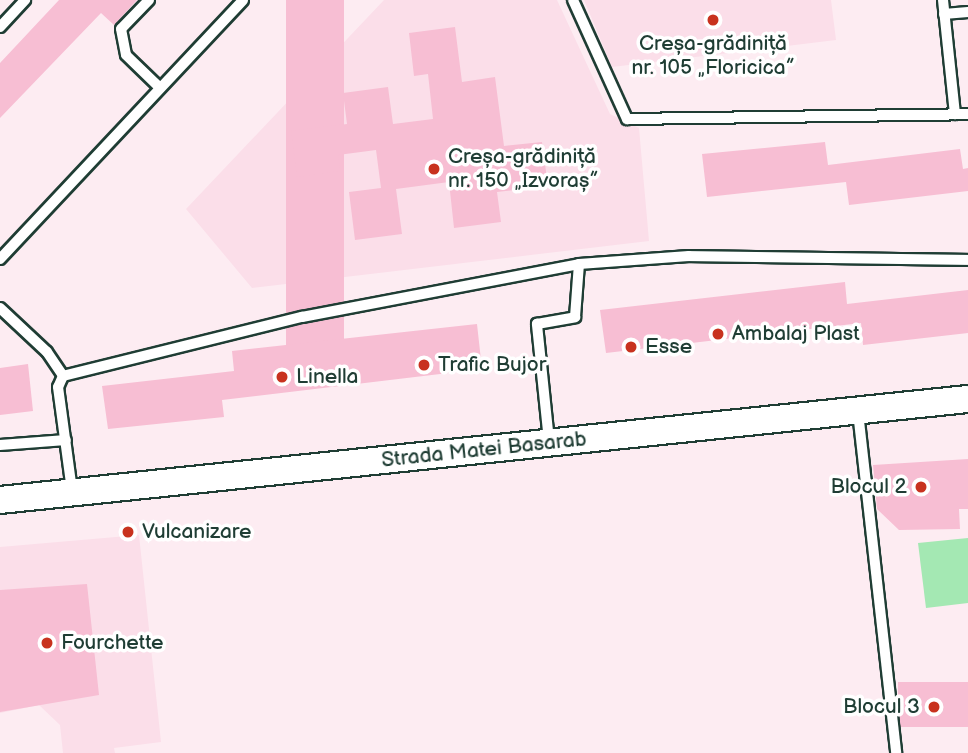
<!DOCTYPE html>
<html>
<head>
<meta charset="utf-8">
<style>
	body { margin:0 }
	#map { position:relative; width:968px; height:753px; overflow:hidden; background:#fdecf2; font-family:"Balsamiq Sans",sans-serif }
	div>[style] { position:absolute }
	.built>* { inset:0; background:#fbdee9 }
	.green>* { inset:0; background:#a4e8b3 }
	.building>* { inset:0; background:#f7bed3; transform-origin:0 0 }
	.roads { filter:drop-shadow(2px 0 #1f3d34) drop-shadow(-2px 0 #1f3d34) drop-shadow(0 2px #1f3d34) drop-shadow(0 -2px #1f3d34) }
	.lane>* { height:10px; margin:-5px; padding:0 5px; transform-origin:5px; border-radius:5px; background:#fff }
	.secondary>* { height:26px; margin:-13px; padding:0 13px; transform-origin:13px; border-radius:13px; background:#fff }
	.dots>* { width:19px; height:19px; translate:-50% -50%; box-sizing:border-box; border:4px solid #fff; border-radius:50% }
	span { translate:-50% -50%; white-space:nowrap; text-align:center; line-height:1.15; -webkit-text-stroke:7px #fff; paint-order:stroke }
	.poi-label { font-size:21px; color:#1f3d34 }
	.left { translate:0 -50%; text-align:left }
	.right { translate:-100% -50%; text-align:right }
	.street-label { font-size:21px; color:#1f3d34 }
</style>
</head>
<body>
<div id="map">
	<div class="built">
		<div style="clip-path:polygon(384px 0,557px 0,610px 114px,639px 128px,649px 241px,252px 288px,186px 209px)"></div>
		<div style="clip-path:polygon(584px 0,831px 0,836px 40px,612px 67px)"></div>
		<div style="clip-path:polygon(139px 535px,161px 742px,114px 748px,115px 753px,63px 753px,60px 725px,39px 705px,0 713px,0 547px)"></div>
	</div>
	<div class="green">
		<div style="clip-path:polygon(968px 538px,968px 603px,926px 608px,918px 543px)"></div>
	</div>
	<div class="building">
		<div style="clip-path:polygon(59px 0,137px 0,114px 25px,101px 13px,0 118px,0 63px)"></div>
		<div style="left:286px;top:0;width:58px;height:363px"></div>
		<div style="clip-path:polygon(455px 27px,462px 82px,495px 77px,504px 146px,542px 142px,548px 186px,497px 192px,501px 222px,454px 228px,449px 182px,396px 189px,402px 234px,355px 240px,349px 192px,381px 188px,376px 150px,338px 155px,340px 171px,297px 177px,291px 131px,347px 124px,343px 93px,388px 87px,393px 124px,433px 119px,428px 74px,414px 76px,409px 33px)"></div>
		<div style="clip-path:polygon(825px 142px,828px 165px,960px 149px,963px 169px,968px 168px,968px 191px,849px 205px,846px 182px,707px 197px,702px 154px)"></div>
		<div style="clip-path:polygon(845px 282px,847px 304px,968px 290px,968px 333px,863px 345px,861px 323px,606px 353px,600px 310px)"></div>
		<div style="clip-path:polygon(477px 324px,482px 369px,222px 400px,224px 417px,108px 429px,102px 386px,234px 371px,232px 351px)"></div>
		<div style="clip-path:polygon(28px 364px,33px 411px,0 415px,0 368px)"></div>
		<div style="clip-path:polygon(968px 459px,968px 509px,959px 509px,960px 529px,899px 530px,877px 509px,873px 465px)"></div>
		<div style="clip-path:polygon(87px 584px,99px 695px,0 712px,0 590px)"></div>
		<div style="left:968px;top:682px;width:45px;height:70px;rotate:90deg"></div>
	</div>
	<div class="roads">
		<div class="lane">
			<div style="left:149px;top:0;width:40px;rotate:134deg"></div>
			<div style="left:121px;top:29px;width:26px;rotate:79deg"></div>
			<div style="left:126px;top:55px;width:47px;rotate:44.1deg"></div>
			<div style="left:573px;top:0;width:131px;rotate:65.6deg"></div>
			<div style="left:627px;top:119px;width:341px;rotate:-0.8deg"></div>
			<div style="left:943px;top:0;width:115px;rotate:84deg"></div>
			<div style="left:944px;top:14px;width:24px;rotate:-5deg"></div>
			<div style="left:0;top:27px;width:37px;rotate:-47deg"></div>
			<div style="left:0;top:259px;width:355px;rotate:-46.8deg"></div>
			<div style="left:0;top:308px;width:64px;rotate:43.1deg"></div>
			<div style="left:47px;top:352px;width:29px;rotate:56deg"></div>
			<div style="left:63px;top:376px;width:12px;rotate:114deg"></div>
			<div style="left:58px;top:387px;width:104px;rotate:82.3deg"></div>
			<div style="left:63px;top:376px;width:246px;rotate:-13.9deg"></div>
			<div style="left:302px;top:317px;width:282px;rotate:-10.8deg"></div>
			<div style="left:579px;top:264px;width:110px;rotate:-4.2deg"></div>
			<div style="left:689px;top:256px;width:279px;rotate:0.8deg"></div>
			<div style="left:858px;top:412px;width:343px;rotate:83.6deg"></div>
			<div style="left:549px;top:441px;width:118px;rotate:-95.9deg"></div>
			<div style="left:537px;top:324px;width:39px;rotate:-10deg"></div>
			<div style="left:575px;top:317px;width:53px;rotate:-85.7deg"></div>
			<div style="left:0;top:445px;width:66px;rotate:-4.3deg"></div>
		</div>
		<div class="secondary">
			<div style="left:0;top:500px;width:973px;rotate:-5.96deg"></div>
		</div>
	</div>
	<div class="dots">
		<div style="left:713px;top:20px;background:#c8321e"></div>
		<div style="left:434px;top:169px;background:#c8321e"></div>
		<div style="left:718px;top:334px;background:#c8321e"></div>
		<div style="left:631px;top:347px;background:#c8321e"></div>
		<div style="left:424px;top:365px;background:#c8321e"></div>
		<div style="left:282px;top:377px;background:#c8321e"></div>
		<div style="left:921px;top:487px;background:#c8321e"></div>
		<div style="left:128px;top:532px;background:#c8321e"></div>
		<div style="left:47px;top:643px;background:#c8321e"></div>
		<div style="left:934px;top:707px;background:#c8321e"></div>
	</div>
	<div class="poi-label">
		<span style="left:713px;top:56px">Creșa-grădiniță<br>nr. 105 „Floricica”</span>
		<span class="left" style="left:448px;top:169px">Creșa-grădiniță<br>nr. 150 „Izvoraș”</span>
		<span class="left" style="left:732px;top:334px">Ambalaj Plast</span>
		<span class="left" style="left:645px;top:347px">Esse</span>
		<span class="left" style="left:438px;top:365px">Trafic Bujor</span>
		<span class="left" style="left:296px;top:377px">Linella</span>
		<span class="right" style="left:907px;top:487px">Blocul 2</span>
		<span class="left" style="left:142px;top:532px">Vulcanizare</span>
		<span class="left" style="left:61px;top:643px">Fourchette</span>
		<span class="right" style="left:920px;top:707px">Blocul 3</span>
	</div>
	<div class="street-label">
		<span style="left:484px;top:450px;rotate:-6deg">Strada Matei Basarab</span>
	</div>
</div>
</body>
</html>
